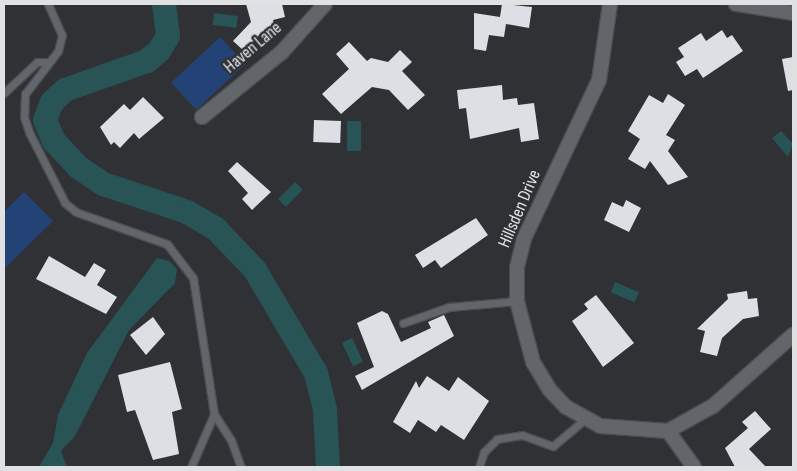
<!DOCTYPE html>
<html>
<head>
<meta charset="utf-8">
<style>
	body { margin:0 }
	#map { position:relative; width:797px; height:471px; overflow:hidden; background:#2f3135; font-family:"Sofia Sans Condensed",sans-serif }
	div>[style] { position:absolute }
	.green>* { inset:0; background:#234377; transform-origin:0 0 }
	.water>* { inset:0; background:#285455; transform-origin:0 0 }
	.river>* { height:24px; margin:-12px; padding:0 12px; transform-origin:12px; border-radius:12px; background:#285455 }
	.building>* { inset:0; background:#dcdfe3; transform-origin:0 0 }
	.roads { filter:drop-shadow(1px 0 #4b4d50) drop-shadow(-1px 0 #4b4d50) drop-shadow(0 1px #4b4d50) drop-shadow(0 -1px #4b4d50) }
	.service>* { height:7px; margin:-3.5px; padding:0 3.5px; transform-origin:3.5px; border-radius:3.5px; background:#626569 }
	.minor>* { height:14px; margin:-7px; padding:0 7px; transform-origin:7px; border-radius:7px; background:#626569 }
	span { translate:-50% -50%; white-space:nowrap; text-align:center; line-height:1.15; -webkit-text-stroke:5px #2f3135; paint-order:stroke }
	.street-label { font-size:18px; color:#e0e1e3 }
	.frame { position:absolute; inset:0; border:5px solid #e0e1e3; pointer-events:none }
</style>
</head>
<body>
<div id="map">
	<div class="green">
		<div style="left:220px;top:37px;width:37px;height:67px;rotate:47deg"></div>
		<div style="clip-path:polygon(24px 192px,53px 221px,4px 269px,4px 212px)"></div>
	</div>
	<div class="water">
		<div style="left:214px;top:13px;width:24px;height:12px;rotate:7deg"></div>
		<div style="left:347px;top:121px;width:14px;height:30px"></div>
		<div style="clip-path:polygon(781px 131px,793px 144px,788px 157px,772px 138px)"></div>
		<div style="left:295px;top:182px;width:11px;height:24px;rotate:45deg"></div>
		<div style="clip-path:polygon(157px 258px,169px 261px,177px 269px,175px 283px,129px 330px,75px 436px,61px 451px,67px 467px,39px 467px,53px 443px,58px 415px,87px 353px)"></div>
		<div style="left:615px;top:282px;width:26px;height:11px;rotate:23deg"></div>
		<div style="left:352px;top:338px;width:26px;height:11px;rotate:65deg"></div>
	</div>
	<div class="river">
		<div style="left:164px;top:4px;width:32px;rotate:83deg"></div>
		<div style="left:168px;top:36px;width:17px;rotate:121deg"></div>
		<div style="left:159px;top:51px;width:16px;rotate:140deg"></div>
		<div style="left:147px;top:61px;width:87px;rotate:160.5deg"></div>
		<div style="left:65px;top:90px;width:18px;rotate:137deg"></div>
		<div style="left:52px;top:102px;width:19px;rotate:111deg"></div>
		<div style="left:45px;top:120px;width:23px;rotate:67deg"></div>
		<div style="left:54px;top:141px;width:35px;rotate:47deg"></div>
		<div style="left:78px;top:167px;width:30px;rotate:34deg"></div>
		<div style="left:103px;top:184px;width:89px;rotate:18.4deg"></div>
		<div style="left:187px;top:212px;width:34px;rotate:30deg"></div>
		<div style="left:216px;top:229px;width:57px;rotate:46.4deg"></div>
		<div style="left:255px;top:270px;width:120px;rotate:59.4deg"></div>
		<div style="left:316px;top:373px;width:38px;rotate:76deg"></div>
		<div style="left:325px;top:410px;width:57px;rotate:87deg"></div>
	</div>
	<div class="building">
		<div style="clip-path:polygon(246px 4px,282px 4px,285px 17px,273px 20px,275px 30px,260px 34px,244px 51px,233px 41px,251px 22px)"></div>
		<div style="clip-path:polygon(502px 4px,532px 7px,529px 28px,506px 24px,504px 37px,489px 35px,486px 51px,474px 49px,474px 13px,500px 17px)"></div>
		<div style="clip-path:polygon(722px 30px,727px 38px,732px 35px,743px 51px,703px 78px,697px 69px,685px 76px,676px 62px,684px 57px,678px 48px,701px 33px,706px 41px)"></div>
		<div style="clip-path:polygon(349px 42px,367px 61px,371px 58px,388px 62px,400px 50px,412px 62px,402px 71px,425px 95px,408px 110px,389px 90px,372px 87px,341px 114px,322px 94px,349px 69px,336px 54px)"></div>
		<div style="clip-path:polygon(793px 57px,793px 90px,788px 91px,782px 59px)"></div>
		<div style="clip-path:polygon(502px 85px,503px 100px,517px 98px,518px 105px,534px 103px,539px 139px,521px 142px,519px 128px,470px 139px,466px 108px,459px 109px,457px 90px)"></div>
		<div style="clip-path:polygon(668px 94px,685px 105px,666px 135px,675px 140px,668px 151px,688px 177px,668px 185px,650px 161px,645px 169px,628px 159px,640px 139px,628px 131px,649px 95px,663px 103px)"></div>
		<div style="clip-path:polygon(143px 97px,164px 118px,139px 139px,134px 133px,120px 148px,114px 142px,111px 145px,100px 127px,124px 104px,130px 110px)"></div>
		<div style="left:314px;top:120px;width:27px;height:22px;rotate:2deg"></div>
		<div style="clip-path:polygon(237px 162px,271px 192px,252px 210px,242px 199px,248px 193px,228px 171px)"></div>
		<div style="clip-path:polygon(626px 200px,641px 208px,629px 232px,604px 220px,612px 202px,623px 207px)"></div>
		<div style="clip-path:polygon(476px 218px,488px 235px,441px 268px,435px 260px,423px 268px,415px 255px)"></div>
		<div style="clip-path:polygon(49px 256px,85px 277px,94px 263px,106px 270px,97px 285px,117px 297px,106px 314px,36px 279px)"></div>
		<div style="clip-path:polygon(747px 291px,748px 299px,757px 298px,759px 316px,743px 319px,722px 338px,717px 356px,700px 352px,705px 331px,697px 329px,728px 299px,727px 294px)"></div>
		<div style="clip-path:polygon(596px 295px,634px 343px,603px 367px,572px 321px,588px 309px,584px 304px)"></div>
		<div style="clip-path:polygon(382px 311px,388px 314px,401px 342px,431px 328px,428px 322px,444px 315px,454px 336px,362px 390px,355px 376px,374px 367px,357px 323px)"></div>
		<div style="clip-path:polygon(153px 317px,165px 334px,146px 355px,130px 335px)"></div>
		<div style="clip-path:polygon(170px 362px,182px 409px,172px 412px,179px 454px,153px 460px,135px 410px,127px 412px,118px 375px)"></div>
		<div style="clip-path:polygon(427px 376px,449px 391px,458px 377px,489px 401px,464px 440px,441px 425px,436px 432px,418px 420px,410px 433px,393px 422px,416px 381px,419px 388px)"></div>
		<div style="clip-path:polygon(755px 411px,771px 429px,749px 449px,766px 467px,735px 467px,725px 448px,748px 428px,742px 422px)"></div>
	</div>
	<div class="roads">
		<div class="service">
			<div style="left:48px;top:4px;width:34px;rotate:66deg"></div>
			<div style="left:62px;top:35px;width:16px;rotate:104deg"></div>
			<div style="left:58px;top:51px;width:54px;rotate:127.5deg"></div>
			<div style="left:25px;top:94px;width:23px;rotate:92deg"></div>
			<div style="left:24px;top:117px;width:18px;rotate:71deg"></div>
			<div style="left:30px;top:134px;width:77px;rotate:63.1deg"></div>
			<div style="left:65px;top:203px;width:14px;rotate:39deg"></div>
			<div style="left:76px;top:212px;width:96px;rotate:19.4deg"></div>
			<div style="left:167px;top:244px;width:43px;rotate:52.6deg"></div>
			<div style="left:193px;top:278px;width:138px;rotate:81.2deg"></div>
			<div style="left:214px;top:414px;width:31px;rotate:57deg"></div>
			<div style="left:231px;top:440px;width:29px;rotate:70deg"></div>
			<div style="left:4px;top:93px;width:45px;rotate:-43.2deg"></div>
			<div style="left:37px;top:62px;width:11px"></div>
			<div style="left:403px;top:323px;width:49px;rotate:-19.2deg"></div>
			<div style="left:449px;top:307px;width:68px;rotate:-5deg"></div>
			<div style="left:191px;top:467px;width:58px;rotate:-66.5deg"></div>
			<div style="left:479px;top:467px;width:16px;rotate:-72deg"></div>
			<div style="left:484px;top:452px;width:18px;rotate:-45deg"></div>
			<div style="left:497px;top:439px;width:25px;rotate:-9deg"></div>
			<div style="left:522px;top:435px;width:33px;rotate:20deg"></div>
			<div style="left:553px;top:446px;width:40px;rotate:-40deg"></div>
		</div>
		<div class="minor">
			<div style="left:610px;top:4px;width:77px;rotate:98.2deg"></div>
			<div style="left:599px;top:80px;width:176px;rotate:115.3deg"></div>
			<div style="left:524px;top:239px;width:29px;rotate:104deg"></div>
			<div style="left:517px;top:267px;width:34px;rotate:90deg"></div>
			<div style="left:517px;top:301px;width:63px;rotate:75.3deg"></div>
			<div style="left:533px;top:362px;width:31px;rotate:59deg"></div>
			<div style="left:549px;top:389px;width:25px;rotate:47deg"></div>
			<div style="left:566px;top:407px;width:39px;rotate:29deg"></div>
			<div style="left:600px;top:426px;width:68px;rotate:4.2deg"></div>
			<div style="left:668px;top:431px;width:44px;rotate:54.2deg"></div>
			<div style="left:736px;top:4px;width:58px;rotate:9deg"></div>
			<div style="left:202px;top:117px;width:103px;rotate:-39.1deg"></div>
			<div style="left:282px;top:52px;width:64px;rotate:-48.1deg"></div>
			<div style="left:668px;top:431px;width:51px;rotate:-29.1deg"></div>
			<div style="left:713px;top:406px;width:107px;rotate:-41.6deg"></div>
		</div>
	</div>
	<div class="street-label">
		<span style="left:253px;top:48px;rotate:-40deg">Haven Lane</span>
		<span style="left:520px;top:209px;rotate:-67deg">Hillsden Drive</span>
	</div>
	<div class="frame"></div>
</div>
</body>
</html>
